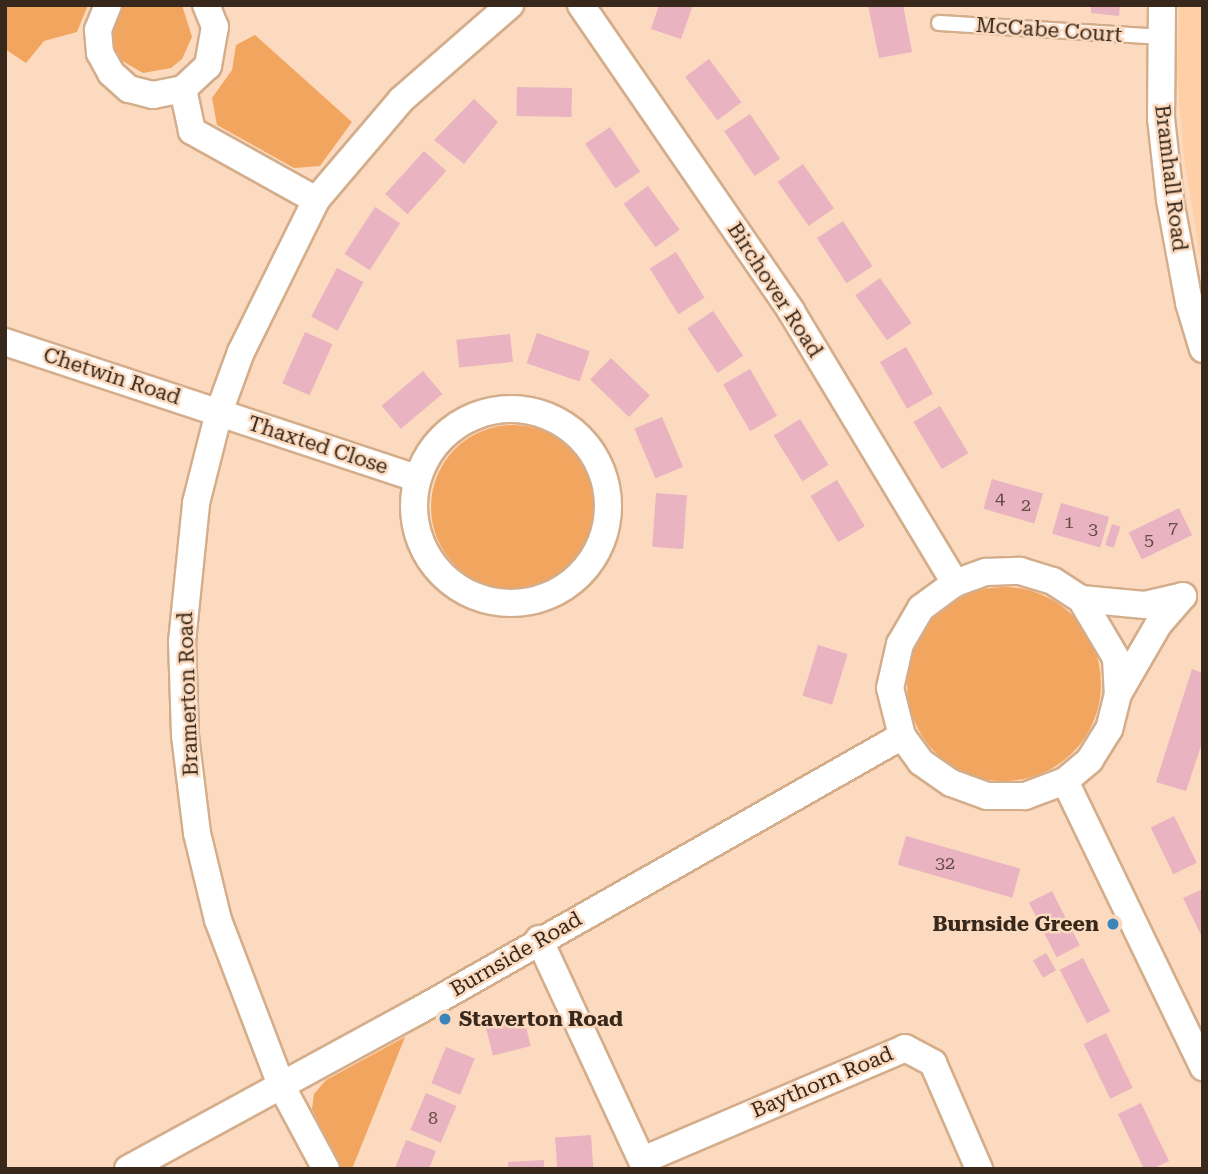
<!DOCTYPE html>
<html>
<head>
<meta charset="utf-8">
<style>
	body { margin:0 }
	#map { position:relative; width:1208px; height:1174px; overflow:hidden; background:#fbdabf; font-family:"Roboto Serif",serif }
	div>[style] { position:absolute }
	.built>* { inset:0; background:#ffcfa8 }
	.green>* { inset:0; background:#f2a55f }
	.round { border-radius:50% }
	.building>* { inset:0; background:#e9b3c1; transform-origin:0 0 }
	.roads { filter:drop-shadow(2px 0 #d4ad8b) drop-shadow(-2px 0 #d4ad8b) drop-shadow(0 2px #d4ad8b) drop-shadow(0 -2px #d4ad8b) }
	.service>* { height:14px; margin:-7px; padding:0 7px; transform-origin:7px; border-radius:7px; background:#fff }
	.minor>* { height:26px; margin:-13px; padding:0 13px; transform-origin:13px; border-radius:13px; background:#fff }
	.minor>.ring { margin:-13px; padding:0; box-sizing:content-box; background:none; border:26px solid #fff; border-radius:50% }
	.dots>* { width:19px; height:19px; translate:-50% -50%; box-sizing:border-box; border:4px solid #fbdabf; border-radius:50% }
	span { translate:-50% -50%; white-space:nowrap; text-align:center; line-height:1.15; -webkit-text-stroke:5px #fbdabf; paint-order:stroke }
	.number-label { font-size:18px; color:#644b44 }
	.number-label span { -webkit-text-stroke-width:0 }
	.street-label { font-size:21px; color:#37281b }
	.poi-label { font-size:21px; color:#37281b; font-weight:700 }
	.right { translate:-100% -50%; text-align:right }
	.left { translate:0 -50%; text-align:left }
	.frame { position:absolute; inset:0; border:7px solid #37281b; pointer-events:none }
</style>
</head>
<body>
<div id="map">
	<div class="built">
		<div style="clip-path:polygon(1179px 5px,1203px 5px,1203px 274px,1184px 158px,1177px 77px)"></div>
	</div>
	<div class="green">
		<div style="clip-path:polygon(5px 5px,88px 5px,77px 32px,44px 41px,26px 63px,5px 49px)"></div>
		<div style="clip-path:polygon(119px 5px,182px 5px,192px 37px,182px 59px,171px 68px,143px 73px,119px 59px,109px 36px)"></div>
		<div style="clip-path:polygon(255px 35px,352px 122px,320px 166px,294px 168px,217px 125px,212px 98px,232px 70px,236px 45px)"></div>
		<div class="round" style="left:431px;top:425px;width:164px;height:164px"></div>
		<div class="round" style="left:907px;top:587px;width:194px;height:194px"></div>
		<div style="clip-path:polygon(405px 1037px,352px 1169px,341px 1169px,312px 1109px,314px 1094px,326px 1080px)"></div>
	</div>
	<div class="building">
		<div style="clip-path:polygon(659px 5px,693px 5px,681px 39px,651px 29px)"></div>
		<div style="clip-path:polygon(868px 5px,903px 5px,912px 52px,879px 58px)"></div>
		<div style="clip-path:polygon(1091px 5px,1120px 5px,1119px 16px,1091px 13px)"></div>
		<div style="left:709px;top:59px;width:54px;height:30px;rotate:53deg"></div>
		<div style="left:517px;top:87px;width:55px;height:29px;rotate:1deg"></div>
		<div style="clip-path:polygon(474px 99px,498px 122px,464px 164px,434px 140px)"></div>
		<div style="left:750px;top:114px;width:54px;height:31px;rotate:56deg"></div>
		<div style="left:610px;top:127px;width:54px;height:30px;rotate:56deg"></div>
		<div style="left:424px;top:151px;width:30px;height:58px;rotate:42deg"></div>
		<div style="left:803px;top:164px;width:54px;height:31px;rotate:55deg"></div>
		<div style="left:648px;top:186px;width:54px;height:30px;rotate:54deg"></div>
		<div style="left:375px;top:207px;width:30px;height:56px;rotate:33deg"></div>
		<div style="left:843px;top:221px;width:54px;height:31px;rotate:57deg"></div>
		<div style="left:676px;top:252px;width:54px;height:31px;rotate:58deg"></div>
		<div style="left:337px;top:268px;width:30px;height:55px;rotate:28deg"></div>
		<div style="left:880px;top:278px;width:55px;height:30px;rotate:55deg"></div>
		<div style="left:713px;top:311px;width:54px;height:31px;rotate:56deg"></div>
		<div style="left:305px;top:332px;width:30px;height:56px;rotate:24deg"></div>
		<div style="left:537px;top:333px;width:56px;height:32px;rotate:19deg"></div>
		<div style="left:510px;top:334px;width:28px;height:54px;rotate:84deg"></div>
		<div style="left:906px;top:347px;width:54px;height:30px;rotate:60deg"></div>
		<div style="left:611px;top:358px;width:54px;height:30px;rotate:44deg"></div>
		<div style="left:750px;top:369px;width:54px;height:31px;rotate:60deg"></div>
		<div style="left:423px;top:371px;width:30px;height:54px;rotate:50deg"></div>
		<div style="left:940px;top:406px;width:55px;height:31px;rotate:59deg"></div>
		<div style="left:662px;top:417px;width:54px;height:30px;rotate:67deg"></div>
		<div style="left:800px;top:419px;width:54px;height:31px;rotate:58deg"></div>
		<div style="left:992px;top:479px;width:53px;height:31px;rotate:16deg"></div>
		<div style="left:837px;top:480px;width:54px;height:31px;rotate:59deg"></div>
		<div style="left:656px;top:493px;width:31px;height:54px;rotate:4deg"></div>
		<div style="left:1061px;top:503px;width:50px;height:32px;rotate:16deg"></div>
		<div style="left:1179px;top:508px;width:30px;height:56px;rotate:64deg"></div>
		<div style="left:1112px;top:524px;width:9px;height:22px;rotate:18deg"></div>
		<div style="left:818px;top:645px;width:31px;height:53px;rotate:17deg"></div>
		<div style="clip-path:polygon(1192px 669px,1203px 673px,1203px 740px,1186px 791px,1156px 782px)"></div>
		<div style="left:1174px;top:816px;width:52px;height:26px;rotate:64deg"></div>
		<div style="left:906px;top:836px;width:119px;height:30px;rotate:16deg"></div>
		<div style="clip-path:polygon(1203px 889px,1203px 939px,1183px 898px)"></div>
		<div style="left:1052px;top:891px;width:61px;height:26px;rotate:63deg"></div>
		<div style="left:1046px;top:953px;width:20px;height:15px;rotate:60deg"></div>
		<div style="left:1083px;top:958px;width:60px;height:26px;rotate:63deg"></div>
		<div style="left:523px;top:1015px;width:32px;height:39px;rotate:76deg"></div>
		<div style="left:1106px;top:1033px;width:61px;height:25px;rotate:64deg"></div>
		<div style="left:446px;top:1047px;width:31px;height:39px;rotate:22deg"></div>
		<div style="left:426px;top:1093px;width:33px;height:40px;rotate:23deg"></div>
		<div style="clip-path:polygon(1141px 1103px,1169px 1161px,1152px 1169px,1144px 1169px,1118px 1114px)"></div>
		<div style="left:591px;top:1135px;width:32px;height:36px;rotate:86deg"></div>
		<div style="clip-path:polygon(406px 1140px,436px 1151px,429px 1169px,395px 1169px)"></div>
		<div style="clip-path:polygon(544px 1160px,544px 1169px,508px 1169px,508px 1162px)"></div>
	</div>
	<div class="roads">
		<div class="service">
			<div style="left:939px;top:23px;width:221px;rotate:3.6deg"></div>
		</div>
		<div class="minor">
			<div style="left:108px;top:5px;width:27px;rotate:112deg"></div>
			<div style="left:98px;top:30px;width:23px;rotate:85deg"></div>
			<div style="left:100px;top:53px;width:23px;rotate:61deg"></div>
			<div style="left:111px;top:73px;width:24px;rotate:42deg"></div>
			<div style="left:129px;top:89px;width:25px;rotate:14deg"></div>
			<div style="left:153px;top:95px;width:31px;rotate:-11deg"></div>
			<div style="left:183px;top:89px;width:34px;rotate:-43deg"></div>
			<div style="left:208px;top:66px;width:40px;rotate:-80deg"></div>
			<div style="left:215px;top:27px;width:24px;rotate:-112deg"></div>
			<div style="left:581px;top:5px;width:371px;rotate:55.5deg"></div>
			<div style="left:791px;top:311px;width:318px;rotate:58.9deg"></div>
			<div style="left:1162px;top:5px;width:113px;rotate:90.5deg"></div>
			<div style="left:1161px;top:118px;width:82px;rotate:83.7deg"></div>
			<div style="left:1170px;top:200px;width:105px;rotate:79.5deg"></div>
			<div style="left:1189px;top:303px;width:48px;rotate:73.1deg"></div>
			<div style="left:183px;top:89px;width:43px;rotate:77.9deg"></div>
			<div style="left:192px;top:131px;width:142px;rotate:29.1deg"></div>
			<div style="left:5px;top:342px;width:434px;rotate:18.3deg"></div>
			<div class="ring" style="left:414px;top:409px;width:168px;height:168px"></div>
			<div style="left:1081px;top:599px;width:69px;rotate:59.3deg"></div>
			<div style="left:1116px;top:658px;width:36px;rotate:87deg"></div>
			<div style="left:1118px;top:694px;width:36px;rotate:104deg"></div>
			<div style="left:1109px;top:729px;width:36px;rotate:122deg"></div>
			<div style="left:1090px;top:760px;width:33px;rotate:140deg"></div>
			<div style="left:1065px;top:781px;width:43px;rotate:159.4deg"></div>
			<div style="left:1025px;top:796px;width:38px;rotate:180deg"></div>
			<div style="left:987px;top:796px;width:38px;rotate:-160deg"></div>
			<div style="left:951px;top:783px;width:37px;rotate:-145deg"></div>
			<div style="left:921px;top:762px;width:32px;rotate:-126deg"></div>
			<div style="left:902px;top:736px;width:49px;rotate:-104deg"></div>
			<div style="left:890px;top:688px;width:45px;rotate:-77.2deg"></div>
			<div style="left:900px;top:644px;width:42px;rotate:-59.7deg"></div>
			<div style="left:921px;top:608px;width:42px;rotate:-36.3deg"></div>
			<div style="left:955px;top:583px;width:33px;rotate:-20deg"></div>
			<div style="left:986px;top:572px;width:34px;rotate:-2deg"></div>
			<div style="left:1020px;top:571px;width:34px;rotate:17deg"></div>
			<div style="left:1053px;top:581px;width:33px;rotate:33deg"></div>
			<div style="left:1081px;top:599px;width:64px;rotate:5.4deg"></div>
			<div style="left:1145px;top:605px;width:39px;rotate:-13deg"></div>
			<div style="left:1183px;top:596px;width:38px;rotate:131deg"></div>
			<div style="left:1158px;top:625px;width:80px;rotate:120.1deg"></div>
			<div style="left:1065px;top:781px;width:318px;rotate:64.2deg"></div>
			<div style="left:539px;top:939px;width:254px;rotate:65.1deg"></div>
			<div style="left:643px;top:1160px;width:285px;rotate:-23.1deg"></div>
			<div style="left:905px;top:1048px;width:32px;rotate:28deg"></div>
			<div style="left:933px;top:1063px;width:116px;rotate:66.5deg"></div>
			<div style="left:128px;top:1169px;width:330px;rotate:-28.6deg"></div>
			<div style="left:418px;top:1011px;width:557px;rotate:-29.6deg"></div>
			<div style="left:326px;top:1169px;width:95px;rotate:-118.2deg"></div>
			<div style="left:281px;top:1085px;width:177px;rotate:-110.9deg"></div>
			<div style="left:218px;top:920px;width:89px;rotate:-103.6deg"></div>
			<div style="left:197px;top:833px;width:99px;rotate:-97deg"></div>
			<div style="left:185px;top:735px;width:93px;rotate:-91.8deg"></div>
			<div style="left:182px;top:642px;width:140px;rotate:-84.2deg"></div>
			<div style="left:196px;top:503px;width:94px;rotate:-75.8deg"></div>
			<div style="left:219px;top:412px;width:64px;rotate:-69.9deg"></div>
			<div style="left:241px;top:352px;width:169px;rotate:-63.7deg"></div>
			<div style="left:316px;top:200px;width:131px;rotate:-49.6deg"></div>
			<div style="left:401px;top:100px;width:145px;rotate:-41.1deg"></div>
		</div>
	</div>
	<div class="dots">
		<div style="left:1113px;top:924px;background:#3a85b9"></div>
		<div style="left:445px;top:1019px;background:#3a85b9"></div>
	</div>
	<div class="number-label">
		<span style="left:1000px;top:498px">4</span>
		<span style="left:1026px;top:505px">2</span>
		<span style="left:1069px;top:522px">1</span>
		<span style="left:1173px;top:528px">7</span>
		<span style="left:1093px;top:529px">3</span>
		<span style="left:1149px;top:540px">5</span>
		<span style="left:945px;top:863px">32</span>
		<span style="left:433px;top:1118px">8</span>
	</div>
	<div class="street-label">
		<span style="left:1049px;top:30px;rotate:4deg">McCabe Court</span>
		<span style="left:1171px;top:178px;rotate:83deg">Bramhall Road</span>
		<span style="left:775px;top:290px;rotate:57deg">Birchover Road</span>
		<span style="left:112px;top:376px;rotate:18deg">Chetwin Road</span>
		<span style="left:318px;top:445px;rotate:18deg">Thaxted Close</span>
		<span style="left:188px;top:694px;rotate:-92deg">Bramerton Road</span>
		<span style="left:516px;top:954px;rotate:-30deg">Burnside Road</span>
		<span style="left:822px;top:1082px;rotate:-23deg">Baythorn Road</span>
	</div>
	<div class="poi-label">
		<span class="right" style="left:1099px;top:924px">Burnside Green</span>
		<span class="left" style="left:459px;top:1019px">Staverton Road</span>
	</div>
	<div class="frame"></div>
</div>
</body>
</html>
